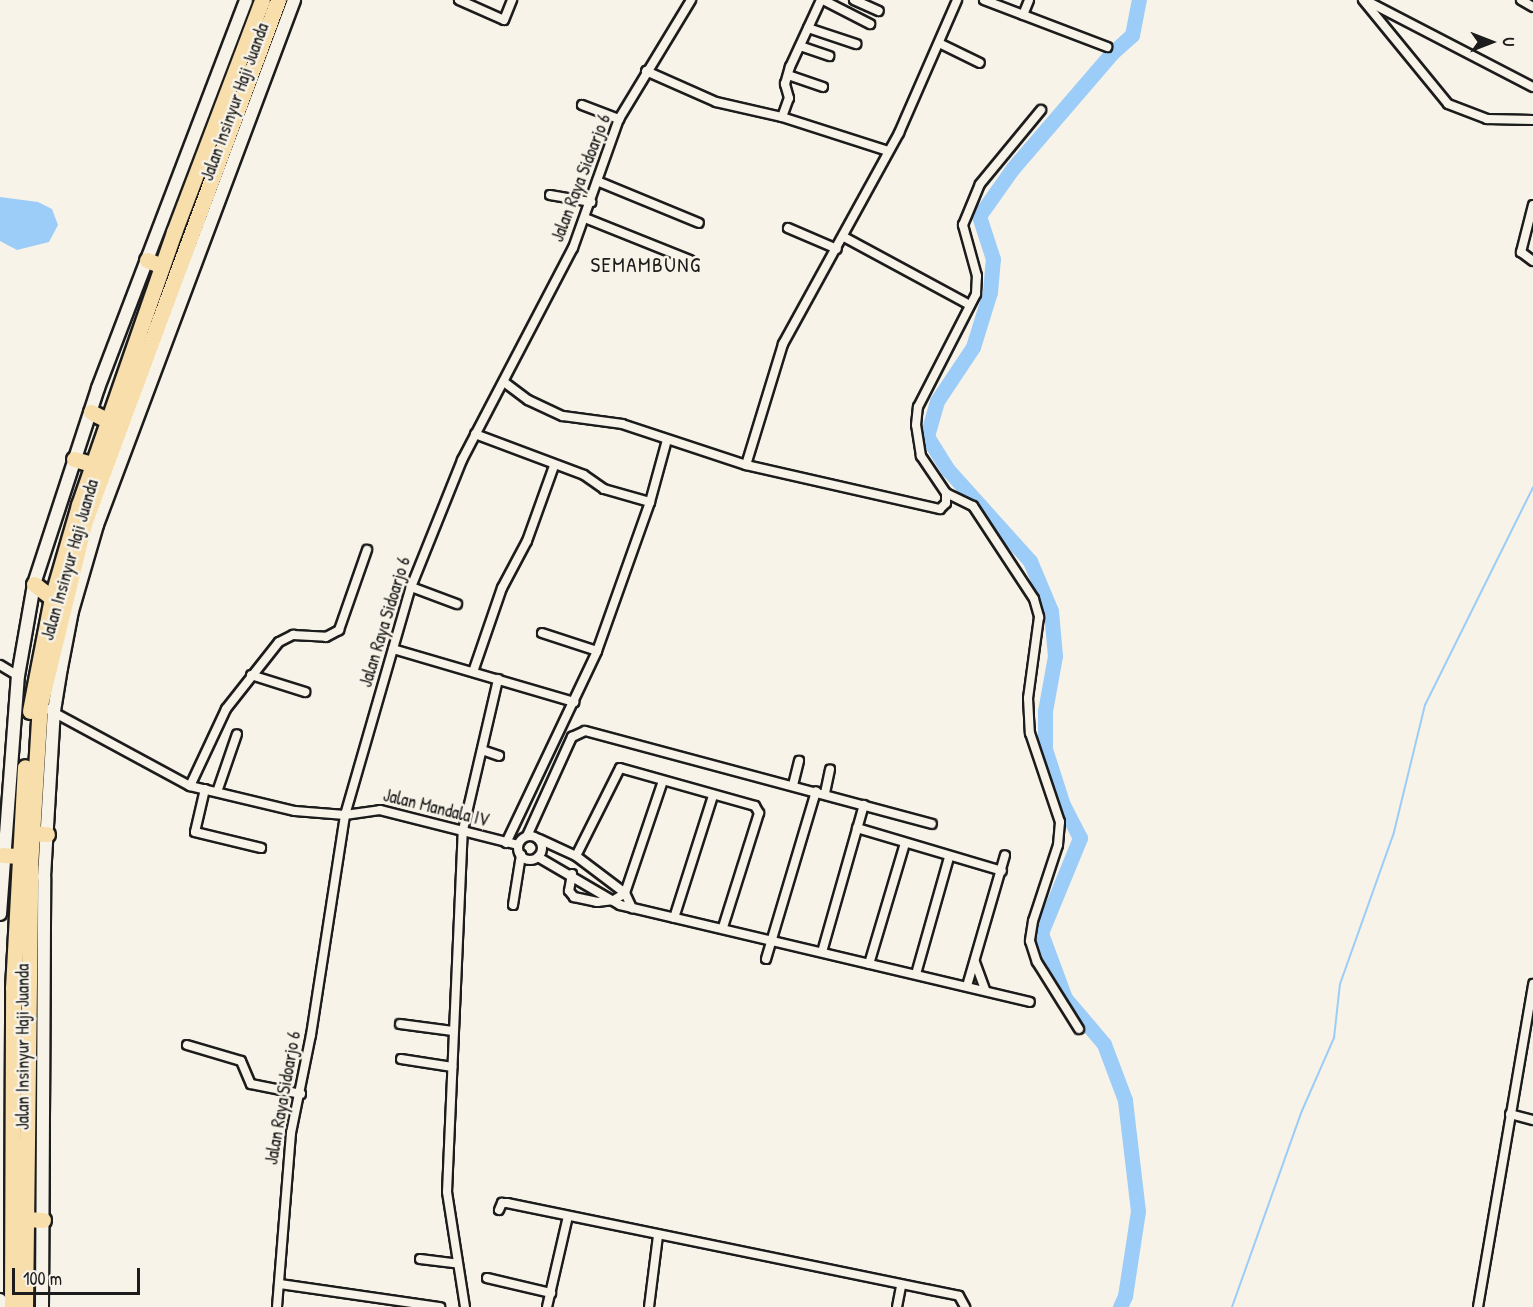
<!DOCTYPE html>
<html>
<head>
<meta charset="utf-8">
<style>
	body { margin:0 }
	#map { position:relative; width:1533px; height:1307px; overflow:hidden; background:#f7f3e8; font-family:"Patrick Hand",sans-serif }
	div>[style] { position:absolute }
	.water>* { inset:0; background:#9cccf8 }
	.stream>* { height:2px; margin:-1px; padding:0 1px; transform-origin:1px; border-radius:1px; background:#9cccf8 }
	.river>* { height:15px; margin:-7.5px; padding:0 7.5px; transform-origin:7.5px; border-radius:7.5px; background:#9cccf8 }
	.roads { filter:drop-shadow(2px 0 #1c1c1c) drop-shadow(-2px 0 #1c1c1c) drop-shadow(0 2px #1c1c1c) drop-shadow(0 -2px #1c1c1c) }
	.street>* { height:8px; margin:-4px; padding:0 4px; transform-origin:4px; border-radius:4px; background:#f7f3e8 }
	.street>.ring { margin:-4px; padding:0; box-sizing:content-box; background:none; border:8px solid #f7f3e8; border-radius:50% }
	.secondary>* { height:12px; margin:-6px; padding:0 6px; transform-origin:6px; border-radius:6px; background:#f7f3e8 }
	.highway>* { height:15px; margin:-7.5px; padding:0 7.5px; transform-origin:7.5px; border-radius:7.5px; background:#f8deab }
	span { translate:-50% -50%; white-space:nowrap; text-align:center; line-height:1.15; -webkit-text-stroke:5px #f7f3e8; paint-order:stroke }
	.street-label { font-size:18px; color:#1c1c1c }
	.quarter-label { font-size:21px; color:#1c1c1c; letter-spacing:1.5px }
	.north { position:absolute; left:1461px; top:12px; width:60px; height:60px; -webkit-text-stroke:4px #f7f3e8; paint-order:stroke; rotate:90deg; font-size:16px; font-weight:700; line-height:24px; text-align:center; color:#1c1c1c }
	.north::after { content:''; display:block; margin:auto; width:21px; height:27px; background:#1c1c1c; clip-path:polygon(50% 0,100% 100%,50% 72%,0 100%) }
	.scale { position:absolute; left:12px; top:1268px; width:128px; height:27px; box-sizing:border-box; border:3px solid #1c1c1c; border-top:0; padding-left:8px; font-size:18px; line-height:21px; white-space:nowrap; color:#1c1c1c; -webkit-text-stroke:4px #f7f3e8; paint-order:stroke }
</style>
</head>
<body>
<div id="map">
	<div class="water">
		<div style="clip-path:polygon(0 197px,38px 202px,52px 209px,58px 225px,49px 242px,17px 250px,0 241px)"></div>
	</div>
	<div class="stream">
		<div style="left:1232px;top:1307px;width:206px;rotate:-70.4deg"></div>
		<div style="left:1301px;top:1113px;width:82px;rotate:-66.3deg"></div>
		<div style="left:1334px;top:1038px;width:54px;rotate:-83.7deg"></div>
		<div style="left:1340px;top:984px;width:161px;rotate:-70.4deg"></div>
		<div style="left:1394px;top:832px;width:131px;rotate:-76.3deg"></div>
		<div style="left:1425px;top:705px;width:243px;rotate:-63.6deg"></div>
	</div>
	<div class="river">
		<div style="left:1120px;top:1307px;width:12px;rotate:-66deg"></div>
		<div style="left:1125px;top:1296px;width:86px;rotate:-81.3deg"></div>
		<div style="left:1138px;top:1211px;width:112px;rotate:-96.7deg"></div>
		<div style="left:1125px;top:1100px;width:60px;rotate:-110.6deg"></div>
		<div style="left:1104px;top:1044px;width:60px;rotate:-130.3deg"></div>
		<div style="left:1065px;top:998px;width:69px;rotate:-110.3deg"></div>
		<div style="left:1041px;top:933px;width:103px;rotate:-67.7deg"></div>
		<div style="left:1080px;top:838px;width:37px;rotate:-117deg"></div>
		<div style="left:1063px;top:805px;width:59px;rotate:-107.8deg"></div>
		<div style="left:1045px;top:749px;width:38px;rotate:-90deg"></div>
		<div style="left:1045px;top:711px;width:56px;rotate:-79.7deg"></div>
		<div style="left:1055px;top:656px;width:45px;rotate:-95.1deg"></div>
		<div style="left:1051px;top:611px;width:54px;rotate:-112.8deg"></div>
		<div style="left:1030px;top:561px;width:122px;rotate:-132deg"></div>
		<div style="left:948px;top:470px;width:40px;rotate:-122deg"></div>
		<div style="left:927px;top:436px;width:36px;rotate:-74deg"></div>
		<div style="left:937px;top:401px;width:65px;rotate:-56.3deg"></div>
		<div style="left:973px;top:347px;width:58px;rotate:-72.8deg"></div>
		<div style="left:990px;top:292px;width:33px;rotate:-85deg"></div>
		<div style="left:993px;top:259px;width:45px;rotate:-108deg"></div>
		<div style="left:979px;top:216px;width:59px;rotate:-54.7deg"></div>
		<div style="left:1013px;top:168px;width:152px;rotate:-49.3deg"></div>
		<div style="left:1112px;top:53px;width:27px;rotate:-42deg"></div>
		<div style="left:1132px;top:35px;width:36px;rotate:-79deg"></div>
	</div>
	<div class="roads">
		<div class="street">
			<div style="left:459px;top:0;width:49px;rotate:24deg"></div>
			<div style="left:504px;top:20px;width:22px;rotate:-68deg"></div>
			<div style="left:823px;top:0;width:53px;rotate:27.1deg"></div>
			<div style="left:854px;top:0;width:27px;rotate:24deg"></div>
			<div style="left:984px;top:0;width:132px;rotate:20.9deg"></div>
			<div style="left:1363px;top:0;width:134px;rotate:50.7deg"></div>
			<div style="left:1448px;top:104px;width:42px;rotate:21deg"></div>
			<div style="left:1487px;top:119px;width:46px;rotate:1.2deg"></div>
			<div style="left:1365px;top:0;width:189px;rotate:27.4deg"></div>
			<div style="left:1521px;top:0;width:14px;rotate:30deg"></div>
			<div style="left:1023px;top:15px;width:16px;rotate:-68deg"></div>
			<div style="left:808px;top:28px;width:51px;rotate:18.4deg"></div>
			<div style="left:941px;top:44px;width:43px;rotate:26deg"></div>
			<div style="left:800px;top:46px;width:31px;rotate:19deg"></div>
			<div style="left:646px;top:71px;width:77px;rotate:23.9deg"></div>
			<div style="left:716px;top:102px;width:68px;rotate:12.8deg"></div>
			<div style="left:782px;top:117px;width:111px;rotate:17.8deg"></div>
			<div style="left:788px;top:75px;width:37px;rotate:19deg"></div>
			<div style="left:582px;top:105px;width:40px;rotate:21deg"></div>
			<div style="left:782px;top:117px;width:20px;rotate:-70deg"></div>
			<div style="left:789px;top:98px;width:15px;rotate:-106deg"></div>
			<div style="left:785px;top:84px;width:18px;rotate:-74deg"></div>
			<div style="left:790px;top:67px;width:74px;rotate:-65.2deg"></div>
			<div style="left:597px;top:181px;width:110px;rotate:22.4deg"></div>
			<div style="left:550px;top:195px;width:42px;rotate:9.7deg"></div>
			<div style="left:1533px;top:205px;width:49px;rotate:104.3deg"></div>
			<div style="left:1521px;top:252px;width:15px;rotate:37deg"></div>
			<div style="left:585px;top:218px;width:113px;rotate:21.8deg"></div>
			<div style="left:788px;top:228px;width:53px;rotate:23.2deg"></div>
			<div style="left:844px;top:237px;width:143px;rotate:28.4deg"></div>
			<div style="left:504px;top:382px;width:30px;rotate:37deg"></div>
			<div style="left:528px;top:400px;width:38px;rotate:25deg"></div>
			<div style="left:563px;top:416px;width:60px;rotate:7.7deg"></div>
			<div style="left:622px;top:424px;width:131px;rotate:18.3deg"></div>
			<div style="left:746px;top:465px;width:199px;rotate:12.8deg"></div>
			<div style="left:940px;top:509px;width:8px;rotate:-45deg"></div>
			<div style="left:946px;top:503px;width:10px;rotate:-90deg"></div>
			<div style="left:946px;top:493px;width:45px;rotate:-124deg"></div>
			<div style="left:921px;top:456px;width:31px;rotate:-99deg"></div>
			<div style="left:916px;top:425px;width:18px;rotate:-84deg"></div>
			<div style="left:918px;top:407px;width:127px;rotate:-62.8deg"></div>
			<div style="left:976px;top:294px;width:18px;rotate:-87deg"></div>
			<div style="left:977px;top:276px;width:53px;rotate:-105.4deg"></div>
			<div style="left:963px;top:225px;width:44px;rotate:-67.5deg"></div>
			<div style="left:980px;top:184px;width:96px;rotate:-50.5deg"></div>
			<div style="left:475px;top:434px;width:116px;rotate:20.6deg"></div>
			<div style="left:584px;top:475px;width:24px;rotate:35deg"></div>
			<div style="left:604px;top:489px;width:48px;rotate:15.8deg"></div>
			<div style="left:746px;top:465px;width:127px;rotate:-73deg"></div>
			<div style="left:783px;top:344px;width:241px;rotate:-61.2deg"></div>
			<div style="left:899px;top:133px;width:145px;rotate:-66.4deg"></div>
			<div style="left:946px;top:493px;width:30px;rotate:26deg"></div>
			<div style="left:973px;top:506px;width:111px;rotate:56.7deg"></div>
			<div style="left:1034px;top:599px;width:19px;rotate:74deg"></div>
			<div style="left:1039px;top:617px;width:82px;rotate:97.7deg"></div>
			<div style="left:1028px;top:698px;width:35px;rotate:87deg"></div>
			<div style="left:1030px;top:733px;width:94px;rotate:71.4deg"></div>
			<div style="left:1060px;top:822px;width:23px;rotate:95deg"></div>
			<div style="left:1058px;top:845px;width:80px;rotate:108.2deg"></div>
			<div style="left:1033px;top:921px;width:20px;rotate:99deg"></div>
			<div style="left:1030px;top:941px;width:22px;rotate:72deg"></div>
			<div style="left:1037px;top:962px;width:79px;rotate:57.9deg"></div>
			<div style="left:411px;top:587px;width:49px;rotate:20.3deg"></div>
			<div style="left:542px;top:633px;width:58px;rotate:18.1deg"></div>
			<div style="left:393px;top:649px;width:189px;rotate:16.3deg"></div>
			<div style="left:0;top:665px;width:21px;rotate:31deg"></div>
			<div style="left:473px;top:672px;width:89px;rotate:-71deg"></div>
			<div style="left:502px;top:588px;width:53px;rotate:-62deg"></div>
			<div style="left:527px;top:541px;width:80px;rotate:-70.2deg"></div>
			<div style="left:251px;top:675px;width:57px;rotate:17.5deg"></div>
			<div style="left:40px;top:705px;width:170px;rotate:28.4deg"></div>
			<div style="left:190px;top:786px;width:108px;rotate:13.4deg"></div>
			<div style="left:295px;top:811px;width:50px;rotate:4.6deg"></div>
			<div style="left:345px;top:815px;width:35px;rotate:-8deg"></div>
			<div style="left:380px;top:810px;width:142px;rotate:14.2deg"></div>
			<div style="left:482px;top:750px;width:18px;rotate:19deg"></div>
			<div style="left:793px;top:785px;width:25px;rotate:-76deg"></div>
			<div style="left:190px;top:786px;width:85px;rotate:-64.9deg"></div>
			<div style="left:226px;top:709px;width:85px;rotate:-51.7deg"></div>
			<div style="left:279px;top:642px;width:16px;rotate:-27deg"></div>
			<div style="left:293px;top:635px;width:33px;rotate:3deg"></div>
			<div style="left:326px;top:637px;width:15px;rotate:-28deg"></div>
			<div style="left:339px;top:630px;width:85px;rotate:-70.7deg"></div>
			<div style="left:205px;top:789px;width:44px;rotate:103.1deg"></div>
			<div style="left:195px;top:832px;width:68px;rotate:13.6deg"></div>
			<div style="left:217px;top:792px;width:61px;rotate:-71deg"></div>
			<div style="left:825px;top:793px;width:24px;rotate:-78deg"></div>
			<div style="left:857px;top:828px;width:151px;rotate:16.5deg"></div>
			<div style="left:527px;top:836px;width:109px;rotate:-65.6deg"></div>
			<div style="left:572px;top:737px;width:14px;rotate:-25deg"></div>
			<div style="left:585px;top:731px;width:359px;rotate:15deg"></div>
			<div class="ring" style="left:518px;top:836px;width:16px;height:16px"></div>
			<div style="left:539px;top:839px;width:41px;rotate:24.7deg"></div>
			<div style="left:576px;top:856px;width:61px;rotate:37.1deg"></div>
			<div style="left:625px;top:893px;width:17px;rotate:65deg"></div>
			<div style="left:506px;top:843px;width:212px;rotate:-64.6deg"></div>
			<div style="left:597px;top:651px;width:158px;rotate:-70.4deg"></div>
			<div style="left:650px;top:502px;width:64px;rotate:-74.7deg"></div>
			<div style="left:576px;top:856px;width:98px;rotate:-63.4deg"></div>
			<div style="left:620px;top:768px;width:140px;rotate:15.7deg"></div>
			<div style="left:755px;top:806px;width:8px;rotate:60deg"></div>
			<div style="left:759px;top:813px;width:120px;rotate:107.5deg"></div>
			<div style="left:538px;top:857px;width:95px;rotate:30.3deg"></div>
			<div style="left:620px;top:905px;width:421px;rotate:13.3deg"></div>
			<div style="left:572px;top:874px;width:17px;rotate:100deg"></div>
			<div style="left:569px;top:891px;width:8px;rotate:50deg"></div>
			<div style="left:574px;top:897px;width:24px;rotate:12deg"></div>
			<div style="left:597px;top:902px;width:17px;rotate:-7deg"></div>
			<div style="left:614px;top:900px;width:13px;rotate:-32deg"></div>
			<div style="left:625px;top:893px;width:118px;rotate:-71.3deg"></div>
			<div style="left:513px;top:905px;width:51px;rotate:-80.9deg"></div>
			<div style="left:674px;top:918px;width:128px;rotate:-72.3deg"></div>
			<div style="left:822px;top:952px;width:153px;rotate:-74.1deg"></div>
			<div style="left:766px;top:959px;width:175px;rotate:-73.4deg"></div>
			<div style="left:975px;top:962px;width:30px;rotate:70deg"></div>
			<div style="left:869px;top:964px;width:126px;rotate:-73.4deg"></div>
			<div style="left:916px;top:974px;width:122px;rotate:-74.2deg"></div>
			<div style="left:967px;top:986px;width:136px;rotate:-73.8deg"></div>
			<div style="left:400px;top:1024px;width:53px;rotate:7.5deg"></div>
			<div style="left:187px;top:1045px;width:56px;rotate:16.5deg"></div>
			<div style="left:241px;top:1061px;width:25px;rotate:67deg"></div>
			<div style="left:251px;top:1084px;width:51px;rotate:11.3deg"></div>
			<div style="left:401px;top:1059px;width:52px;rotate:8.9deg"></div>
			<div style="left:1510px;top:1114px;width:24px;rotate:15deg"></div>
			<div style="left:499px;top:1210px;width:8px;rotate:-67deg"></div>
			<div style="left:502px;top:1203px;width:5px"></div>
			<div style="left:507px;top:1203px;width:461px;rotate:11.6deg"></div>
			<div style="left:959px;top:1296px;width:13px;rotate:61deg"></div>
			<div style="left:420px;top:1259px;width:38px;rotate:7deg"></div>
			<div style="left:487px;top:1278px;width:66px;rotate:13.2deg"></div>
			<div style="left:280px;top:1284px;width:162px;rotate:8.2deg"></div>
			<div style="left:277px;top:1307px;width:175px;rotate:-85.4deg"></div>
			<div style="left:291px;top:1133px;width:100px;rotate:-78.5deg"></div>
			<div style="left:311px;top:1035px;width:223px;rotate:-81.2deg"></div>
			<div style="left:345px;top:815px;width:237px;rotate:-73.9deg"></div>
			<div style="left:411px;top:587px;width:137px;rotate:-68.1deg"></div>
			<div style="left:462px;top:460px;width:239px;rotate:-62.4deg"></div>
			<div style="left:573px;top:248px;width:137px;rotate:-70.4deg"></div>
			<div style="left:619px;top:119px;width:139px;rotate:-58.8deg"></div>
			<div style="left:465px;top:1307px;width:116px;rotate:-98.9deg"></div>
			<div style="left:447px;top:1192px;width:362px;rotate:-87.5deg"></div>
			<div style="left:463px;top:830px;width:155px;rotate:-76.9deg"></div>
			<div style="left:547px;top:1307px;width:93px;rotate:-77deg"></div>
			<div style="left:649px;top:1307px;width:72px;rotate:-82.8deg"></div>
			<div style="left:897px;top:1307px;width:21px;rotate:-79deg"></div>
			<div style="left:1478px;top:1307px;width:328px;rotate:-80.3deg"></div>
		</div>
		<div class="secondary">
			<div style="left:0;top:914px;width:239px;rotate:-85.7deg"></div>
			<div style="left:18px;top:676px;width:93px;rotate:-80.1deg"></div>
			<div style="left:34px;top:584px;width:206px;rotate:-71.9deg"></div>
			<div style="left:98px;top:388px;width:415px;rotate:-69.1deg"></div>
			<div style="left:0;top:1300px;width:7px;rotate:90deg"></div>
			<div style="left:42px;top:1307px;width:430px;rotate:-89.7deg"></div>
			<div style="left:44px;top:877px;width:166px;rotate:-86.6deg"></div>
			<div style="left:54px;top:711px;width:44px;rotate:-80.8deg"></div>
			<div style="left:61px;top:668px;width:58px;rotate:-79.1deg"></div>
			<div style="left:72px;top:611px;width:90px;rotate:-73.8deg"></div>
			<div style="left:97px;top:525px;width:561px;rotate:-69.43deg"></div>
		</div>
		<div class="highway">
			<div style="left:147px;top:260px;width:16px;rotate:22deg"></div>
			<div style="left:91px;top:412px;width:18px;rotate:27deg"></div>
			<div style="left:74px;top:459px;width:19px;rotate:16deg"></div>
			<div style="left:34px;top:584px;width:23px;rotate:38deg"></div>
			<div style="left:30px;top:711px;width:115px;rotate:-79deg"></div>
			<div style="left:52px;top:598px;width:97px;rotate:-73.8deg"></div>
			<div style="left:79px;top:505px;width:289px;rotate:-70.8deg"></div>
			<div style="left:174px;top:232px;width:248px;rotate:-69.2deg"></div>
			<div style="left:31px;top:833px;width:16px;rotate:4deg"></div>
			<div style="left:3px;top:855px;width:16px;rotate:4deg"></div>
			<div style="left:26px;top:1219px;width:17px;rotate:3deg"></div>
			<div style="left:12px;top:1307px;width:319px;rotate:-89.8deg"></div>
			<div style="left:13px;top:988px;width:221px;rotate:-86.9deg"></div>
			<div style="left:25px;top:1307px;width:440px;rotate:-89.3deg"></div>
			<div style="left:30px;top:867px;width:162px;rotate:-86.5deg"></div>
			<div style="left:40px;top:705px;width:189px;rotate:-76.3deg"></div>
			<div style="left:85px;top:521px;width:556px;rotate:-69.67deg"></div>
		</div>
	</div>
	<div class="street-label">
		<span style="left:235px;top:102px;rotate:-70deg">Jalan Insinyur Haji Juanda</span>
		<span style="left:581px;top:178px;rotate:-69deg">Jalan Raya Sidoarjo 6</span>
		<span style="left:70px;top:560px;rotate:-74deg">Jalan Insinyur Haji Juanda</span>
		<span style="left:385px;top:622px;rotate:-73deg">Jalan Raya Sidoarjo 6</span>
		<span style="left:436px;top:808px;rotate:14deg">Jalan Mandala IV</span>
		<span style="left:23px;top:1047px;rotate:-90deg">Jalan Insinyur Haji Juanda</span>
		<span style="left:283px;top:1098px;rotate:-80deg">Jalan Raya Sidoarjo 6</span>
	</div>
	<div class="quarter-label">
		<span style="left:646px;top:265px">SEMAMBUNG</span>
	</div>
	<div class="north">U</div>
	<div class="scale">100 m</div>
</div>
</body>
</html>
